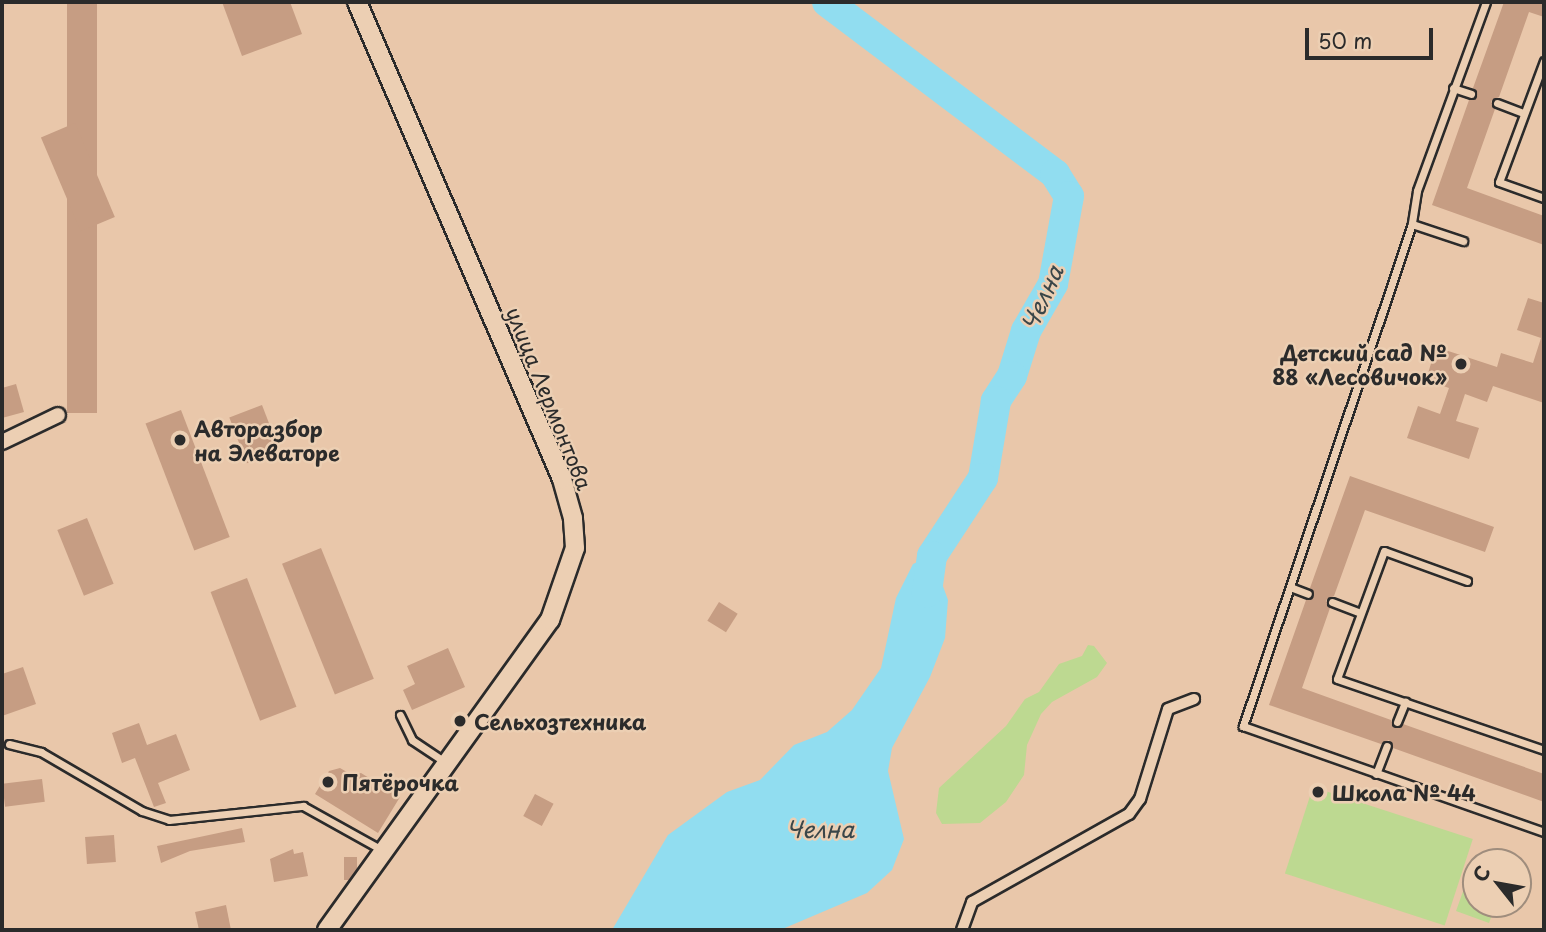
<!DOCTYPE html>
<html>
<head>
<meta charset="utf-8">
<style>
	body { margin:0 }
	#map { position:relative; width:1546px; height:932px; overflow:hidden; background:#e9c7aa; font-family:"Playpen Sans",sans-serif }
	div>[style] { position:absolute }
	.green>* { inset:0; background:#bdd991; transform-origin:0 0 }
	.water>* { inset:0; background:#91ddf0 }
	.river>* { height:30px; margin:-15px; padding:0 15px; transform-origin:15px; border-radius:15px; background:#91ddf0 }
	.building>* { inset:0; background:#c69d83; transform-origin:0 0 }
	.roads { filter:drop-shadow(2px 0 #2b2b2b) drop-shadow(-2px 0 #2b2b2b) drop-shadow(0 2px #2b2b2b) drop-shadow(0 -2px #2b2b2b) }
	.service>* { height:7px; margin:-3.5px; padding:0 3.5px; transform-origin:3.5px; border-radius:3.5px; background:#eccfb3 }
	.pedestrian>* { height:10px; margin:-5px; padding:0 5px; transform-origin:5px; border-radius:5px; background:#eccfb3 }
	.minor>* { height:14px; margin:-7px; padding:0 7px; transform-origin:7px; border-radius:7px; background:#eccfb3 }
	.tertiary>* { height:18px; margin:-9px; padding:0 9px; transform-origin:9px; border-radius:9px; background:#eccfb3 }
	.dots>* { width:19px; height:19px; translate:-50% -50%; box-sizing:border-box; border:4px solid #eccfb3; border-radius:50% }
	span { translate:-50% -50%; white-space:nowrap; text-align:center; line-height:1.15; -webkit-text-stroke:5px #eccfb3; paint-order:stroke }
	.poi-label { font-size:21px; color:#2b2b2b; font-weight:700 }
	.right { translate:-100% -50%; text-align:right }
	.left { translate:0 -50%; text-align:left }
	.street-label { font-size:21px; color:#2b2b2b }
	.water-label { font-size:23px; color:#3a4649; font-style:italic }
	.frame { position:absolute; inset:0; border:4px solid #2b2b2b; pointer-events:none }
	.north { position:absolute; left:1462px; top:848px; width:70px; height:70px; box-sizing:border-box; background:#eccfb3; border:2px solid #9f8d7d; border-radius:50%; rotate:301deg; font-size:19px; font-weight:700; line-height:28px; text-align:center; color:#2b2b2b }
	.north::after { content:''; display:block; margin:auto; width:24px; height:32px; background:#2b2b2b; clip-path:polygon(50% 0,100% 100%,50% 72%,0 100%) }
	.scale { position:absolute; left:1305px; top:28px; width:128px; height:32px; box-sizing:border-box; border:4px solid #2b2b2b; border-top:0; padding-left:9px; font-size:21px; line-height:24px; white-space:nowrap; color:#2b2b2b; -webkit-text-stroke:5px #eccfb3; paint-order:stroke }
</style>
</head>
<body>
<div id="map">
	<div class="green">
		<div style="clip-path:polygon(1088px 645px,1094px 646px,1107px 663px,1097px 677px,1052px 702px,1041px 714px,1027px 745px,1024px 775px,1006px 802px,980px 823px,942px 824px,936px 813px,939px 788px,1006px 726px,1025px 699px,1039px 692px,1059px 664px,1082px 656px)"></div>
		<div style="left:1313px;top:787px;width:168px;height:91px;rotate:18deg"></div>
		<div style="clip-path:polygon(1476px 855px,1497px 862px,1476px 862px,1476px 904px,1496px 904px,1489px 923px,1456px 911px)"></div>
	</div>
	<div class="water">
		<div style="clip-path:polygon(932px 556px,948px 600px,945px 638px,930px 677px,892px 748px,888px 771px,904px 839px,892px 870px,867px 893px,780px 930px,612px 930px,668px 835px,727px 792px,760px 780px,794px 745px,827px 732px,852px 710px,881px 668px,896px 598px,913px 564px)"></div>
	</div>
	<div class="river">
		<div style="left:827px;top:2px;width:286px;rotate:37deg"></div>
		<div style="left:1055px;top:174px;width:26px;rotate:58deg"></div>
		<div style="left:1069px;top:196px;width:89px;rotate:100.3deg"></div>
		<div style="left:1053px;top:284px;width:54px;rotate:119.9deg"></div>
		<div style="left:1026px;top:331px;width:47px;rotate:107.3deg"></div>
		<div style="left:1012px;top:376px;width:30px;rotate:123deg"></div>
		<div style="left:996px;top:401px;width:78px;rotate:99.6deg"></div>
		<div style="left:983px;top:478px;width:93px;rotate:123.2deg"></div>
		<div style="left:932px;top:556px;width:37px;rotate:98deg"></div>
	</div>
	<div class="building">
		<div style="left:67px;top:2px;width:30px;height:411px"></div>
		<div style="clip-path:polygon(222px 2px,290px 2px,302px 34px,242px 56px)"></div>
		<div style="clip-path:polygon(1504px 2px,1544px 2px,1544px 17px,1529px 12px,1499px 97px,1491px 101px,1495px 109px,1467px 188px,1544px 216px,1544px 245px,1432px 205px,1469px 100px,1477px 97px,1473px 88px)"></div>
		<div style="left:75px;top:123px;width:102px;height:37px;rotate:67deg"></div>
		<div style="clip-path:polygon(1528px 298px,1544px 303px,1544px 403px,1493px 386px,1487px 402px,1465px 394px,1456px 421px,1479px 428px,1469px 459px,1407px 438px,1418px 406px,1440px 414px,1449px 388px,1426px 380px,1436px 347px,1497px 367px,1501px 353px,1533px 363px,1541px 338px,1517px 330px)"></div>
		<div style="clip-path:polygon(16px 384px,24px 412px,2px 418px,2px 388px)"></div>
		<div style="left:262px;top:405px;width:49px;height:35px;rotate:69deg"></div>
		<div style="left:181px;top:410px;width:136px;height:38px;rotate:69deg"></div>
		<div style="clip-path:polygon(1350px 476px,1494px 527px,1485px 552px,1365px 510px,1334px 596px,1326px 600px,1330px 608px,1302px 688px,1391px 720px,1395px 728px,1403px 724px,1544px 774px,1544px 802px,1393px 748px,1389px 740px,1381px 744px,1269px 705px,1306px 600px,1314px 596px,1310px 588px)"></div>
		<div style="left:87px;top:518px;width:71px;height:32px;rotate:68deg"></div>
		<div style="left:321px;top:548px;width:141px;height:42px;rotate:68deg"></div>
		<div style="left:247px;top:578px;width:138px;height:39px;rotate:69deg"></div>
		<div style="left:719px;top:602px;width:22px;height:22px;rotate:32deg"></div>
		<div style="clip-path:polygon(448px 648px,465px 687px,412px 710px,403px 690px,415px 684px,407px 666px)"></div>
		<div style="clip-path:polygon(23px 667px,36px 704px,2px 716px,2px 674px)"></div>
		<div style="clip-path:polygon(139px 723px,147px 745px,176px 734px,190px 770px,158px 783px,166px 803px,154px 807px,135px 758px,122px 763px,112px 733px)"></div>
		<div style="clip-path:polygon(340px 768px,352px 775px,361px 773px,400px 797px,378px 833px,315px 794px,329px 771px)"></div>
		<div style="left:42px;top:779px;width:23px;height:40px;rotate:83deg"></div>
		<div style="left:535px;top:794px;width:21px;height:25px;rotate:28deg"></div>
		<div style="clip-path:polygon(242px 828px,245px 842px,190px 851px,161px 863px,157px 846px)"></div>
		<div style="left:114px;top:835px;width:27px;height:29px;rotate:86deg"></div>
		<div style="clip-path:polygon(293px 849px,294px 854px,303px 852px,308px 876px,274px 882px,270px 859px)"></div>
		<div style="clip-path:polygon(344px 857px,357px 857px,357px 869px,349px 880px,344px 880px)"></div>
		<div style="clip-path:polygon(226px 905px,231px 930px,199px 930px,195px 912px)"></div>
	</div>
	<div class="roads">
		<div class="service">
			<div style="left:1486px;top:2px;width:201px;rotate:110.1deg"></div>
			<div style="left:1417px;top:191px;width:33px;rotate:99deg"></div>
			<div style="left:1412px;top:224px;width:530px;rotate:108.61deg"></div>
			<div style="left:1243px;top:726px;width:319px;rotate:19.4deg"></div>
			<div style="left:1544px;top:61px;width:129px;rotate:110.4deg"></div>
			<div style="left:1499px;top:182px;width:48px;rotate:19.6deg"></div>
			<div style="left:1453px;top:88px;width:19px;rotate:18deg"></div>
			<div style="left:1497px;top:103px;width:28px;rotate:21deg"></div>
			<div style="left:1412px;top:224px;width:54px;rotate:18.4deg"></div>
			<div style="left:1467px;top:581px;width:88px;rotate:-160.1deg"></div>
			<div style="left:1384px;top:551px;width:136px;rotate:110.2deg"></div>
			<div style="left:1337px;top:679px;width:219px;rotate:18.9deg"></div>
			<div style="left:1290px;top:587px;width:19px;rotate:21deg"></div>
			<div style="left:1332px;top:602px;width:30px;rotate:21deg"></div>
			<div style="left:400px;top:715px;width:28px;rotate:64deg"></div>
			<div style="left:412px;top:740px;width:43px;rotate:33.7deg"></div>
			<div style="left:1397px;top:722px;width:22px;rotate:-68deg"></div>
			<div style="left:9px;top:744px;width:33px;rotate:14deg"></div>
			<div style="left:41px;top:752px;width:117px;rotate:30.3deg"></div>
			<div style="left:142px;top:811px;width:28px;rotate:18deg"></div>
			<div style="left:169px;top:820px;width:135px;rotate:-6deg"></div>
			<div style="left:303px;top:806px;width:93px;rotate:29.1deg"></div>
			<div style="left:1376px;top:774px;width:30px;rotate:-69deg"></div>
		</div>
		<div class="pedestrian">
			<div style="left:962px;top:930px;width:30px;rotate:-70deg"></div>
			<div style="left:972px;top:902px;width:180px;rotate:-29.3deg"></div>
			<div style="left:1129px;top:814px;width:19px;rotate:-54deg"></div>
			<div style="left:1140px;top:799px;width:94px;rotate:-72.7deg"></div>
			<div style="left:1168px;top:709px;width:28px;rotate:-21deg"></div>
		</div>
		<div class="minor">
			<div style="left:2px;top:442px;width:62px;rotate:-25.7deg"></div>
		</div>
		<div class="tertiary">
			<div style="left:327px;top:930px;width:382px;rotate:-54.3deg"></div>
			<div style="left:550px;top:620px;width:76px;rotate:-70.9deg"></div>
			<div style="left:575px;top:548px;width:30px;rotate:-94deg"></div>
			<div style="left:573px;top:518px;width:41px;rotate:-105.8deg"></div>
			<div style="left:562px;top:479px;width:519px;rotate:-113.26deg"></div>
		</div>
	</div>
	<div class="dots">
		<div style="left:1461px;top:364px;background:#2b2b2b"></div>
		<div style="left:180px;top:440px;background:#2b2b2b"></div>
		<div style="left:460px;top:721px;background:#2b2b2b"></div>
		<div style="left:328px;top:782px;background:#2b2b2b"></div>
		<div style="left:1318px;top:792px;background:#2b2b2b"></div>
	</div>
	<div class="poi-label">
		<span class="right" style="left:1447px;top:364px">Детский сад №<br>88 «Лесовичок»</span>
		<span class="left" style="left:194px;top:440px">Авторазбор<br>на Элеваторе</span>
		<span class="left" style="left:474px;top:721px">Сельхозтехника</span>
		<span class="left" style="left:342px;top:782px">Пятёрочка</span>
		<span class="left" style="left:1332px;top:792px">Школа № 44</span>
	</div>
	<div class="street-label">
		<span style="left:550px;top:398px;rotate:68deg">улица Лермонтова</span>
	</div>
	<div class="water-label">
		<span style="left:1042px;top:298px;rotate:-66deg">Челна</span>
		<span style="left:820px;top:829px">Челна</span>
	</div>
	<div class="frame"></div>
	<div class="north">С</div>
	<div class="scale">50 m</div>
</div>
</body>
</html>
